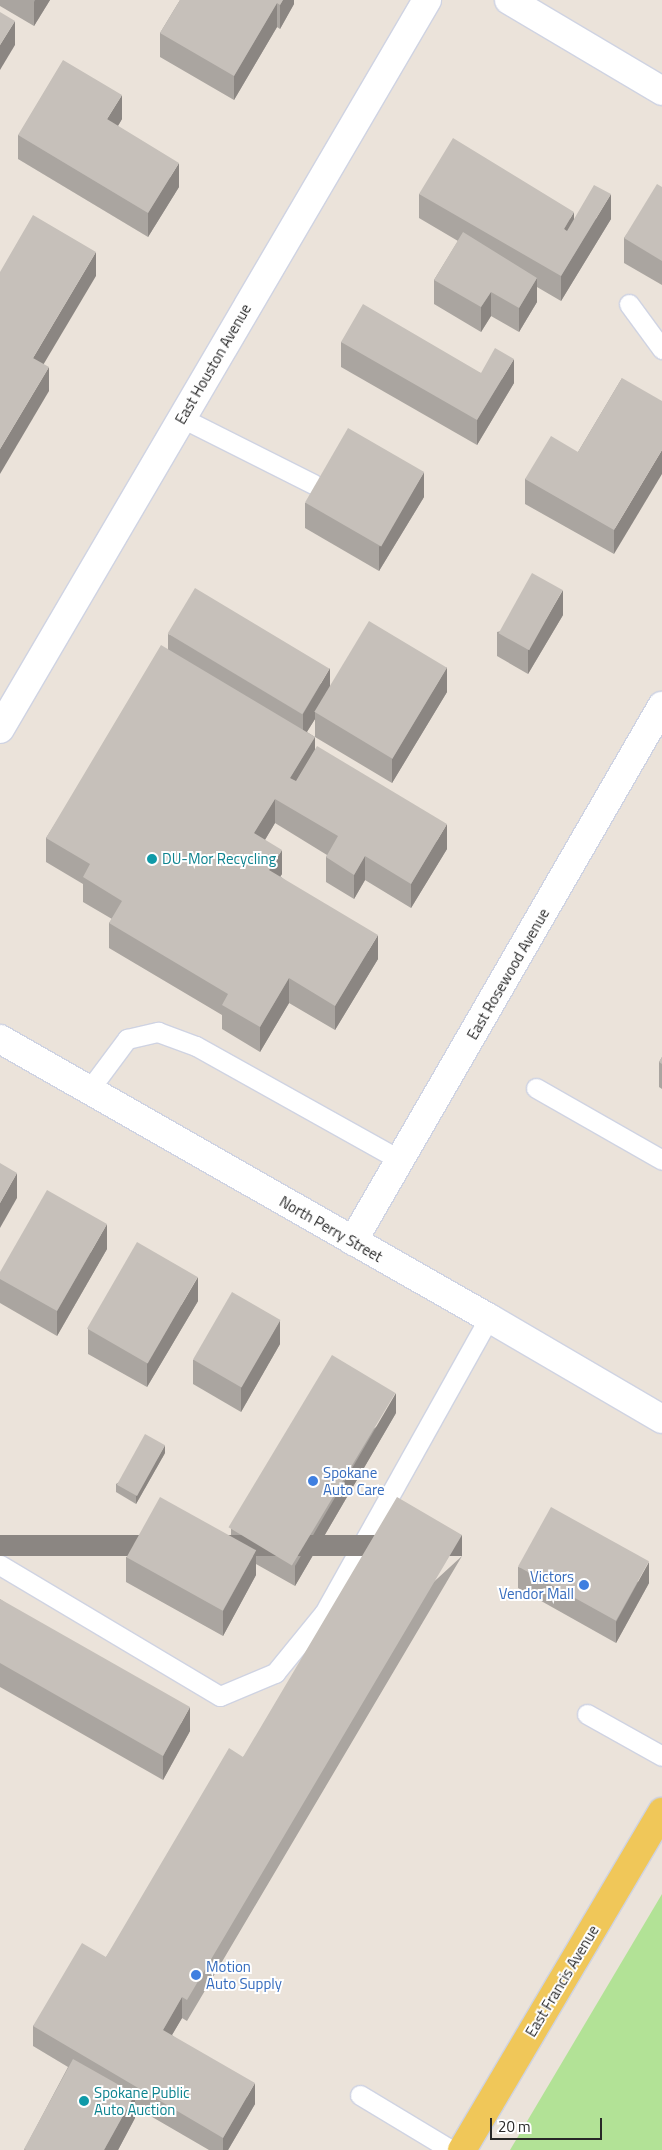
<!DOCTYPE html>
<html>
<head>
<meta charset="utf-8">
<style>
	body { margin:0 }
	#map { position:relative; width:662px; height:2150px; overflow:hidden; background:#ebe3da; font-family:"Titillium Web",sans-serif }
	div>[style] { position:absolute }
	.green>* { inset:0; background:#b2e296 }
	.roads { filter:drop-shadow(1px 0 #cfd3e2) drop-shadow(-1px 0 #cfd3e2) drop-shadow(0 1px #cfd3e2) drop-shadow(0 -1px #cfd3e2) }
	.lane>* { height:19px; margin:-9.5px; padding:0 9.5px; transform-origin:9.5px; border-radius:9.5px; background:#fff }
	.street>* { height:28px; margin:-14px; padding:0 14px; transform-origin:14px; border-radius:14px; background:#fff }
	.primary>* { height:28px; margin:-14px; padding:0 14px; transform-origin:14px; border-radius:14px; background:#f0c759 }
	.wall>* { inset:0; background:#aaa5a0 }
	.shaded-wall>* { inset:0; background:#8b8682; transform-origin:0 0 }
	.building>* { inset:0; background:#c6c0ba; transform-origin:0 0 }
	.dots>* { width:14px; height:14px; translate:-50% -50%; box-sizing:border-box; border:2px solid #fff; border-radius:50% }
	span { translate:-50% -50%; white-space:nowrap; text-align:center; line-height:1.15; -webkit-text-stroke:4px #fff; paint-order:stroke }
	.street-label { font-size:15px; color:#282828 }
	.culture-label { font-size:15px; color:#0d838f }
	.left { translate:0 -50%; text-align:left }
	.shop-label { font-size:15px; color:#366cbe }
	.right { translate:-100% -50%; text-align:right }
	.scale { position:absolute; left:490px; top:2118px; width:112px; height:22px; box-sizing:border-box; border:2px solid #282828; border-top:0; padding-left:6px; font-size:15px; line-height:18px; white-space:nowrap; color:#282828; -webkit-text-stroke:4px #fff; paint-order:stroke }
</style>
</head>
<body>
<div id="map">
	<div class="green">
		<div style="clip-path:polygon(662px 1894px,662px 2150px,510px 2150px)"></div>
	</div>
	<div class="roads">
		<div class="lane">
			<div style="left:629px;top:304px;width:56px;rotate:53.7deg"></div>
			<div style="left:182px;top:418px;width:147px;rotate:26.7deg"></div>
			<div style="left:536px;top:1088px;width:145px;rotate:29.7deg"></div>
			<div style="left:89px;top:1090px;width:64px;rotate:-53.3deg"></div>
			<div style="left:127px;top:1039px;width:32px;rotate:-13deg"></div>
			<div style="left:158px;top:1032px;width:40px;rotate:20.2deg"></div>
			<div style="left:196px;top:1046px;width:234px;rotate:29.2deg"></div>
			<div style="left:0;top:1565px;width:256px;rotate:30.8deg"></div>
			<div style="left:220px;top:1696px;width:60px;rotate:-22.7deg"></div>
			<div style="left:275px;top:1673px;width:77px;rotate:-50.8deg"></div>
			<div style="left:324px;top:1613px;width:338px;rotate:-60.8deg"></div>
			<div style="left:587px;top:1714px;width:86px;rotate:29.2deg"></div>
			<div style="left:360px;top:2095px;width:106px;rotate:31.1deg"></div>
		</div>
		<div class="street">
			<div style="left:509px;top:0;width:178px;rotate:30.7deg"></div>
			<div style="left:0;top:729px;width:845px;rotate:-59.64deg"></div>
			<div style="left:0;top:1039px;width:563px;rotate:29.71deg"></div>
			<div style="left:489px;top:1318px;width:200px;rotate:30.3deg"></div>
			<div style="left:353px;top:1241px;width:618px;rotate:-59.99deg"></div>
		</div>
		<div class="primary">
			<div style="left:462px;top:2150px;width:393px;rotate:-59.4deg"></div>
		</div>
	</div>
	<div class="wall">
		<div style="clip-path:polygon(0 0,50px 0,34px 26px,0 6px)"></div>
		<div style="clip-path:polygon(180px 0,294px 0,294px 4px,280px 29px,277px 27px,234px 100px,160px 57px,160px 33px)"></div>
		<div style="clip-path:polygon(122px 119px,118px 126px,179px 187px,148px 237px,18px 159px,18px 135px)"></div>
		<div style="clip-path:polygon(662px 187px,662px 285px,624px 263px,624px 238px)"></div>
		<div style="clip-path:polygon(419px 194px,574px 219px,611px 219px,561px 301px,537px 287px,537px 302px,519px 332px,491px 316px,481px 332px,434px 304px,434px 280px,458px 241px,419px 218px)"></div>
		<div style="clip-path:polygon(341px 342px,481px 373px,514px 383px,477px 445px,341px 367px)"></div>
		<div style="clip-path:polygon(622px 378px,614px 554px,525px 504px,525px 479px,578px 452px)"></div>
		<div style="clip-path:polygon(424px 497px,379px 571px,305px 528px,305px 503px)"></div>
		<div style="clip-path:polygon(563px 615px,528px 674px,497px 656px,497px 632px)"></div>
		<div style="clip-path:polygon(evenodd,168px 634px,330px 687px,447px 692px,392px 783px,315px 737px,315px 751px,447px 849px,411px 908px,365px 880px,354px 899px,326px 882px,326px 857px,327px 855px,275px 823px,265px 840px,282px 874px,280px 876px,378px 959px,335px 1030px,289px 1003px,260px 1052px,222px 1029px,222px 1015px,109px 948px,109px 923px,112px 919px,83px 902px,83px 884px,46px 862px,46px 838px,168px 649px,168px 634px,315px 719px,315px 737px,307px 732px,315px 719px)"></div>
		<div style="clip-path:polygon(662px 1057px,662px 1089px,659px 1087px,659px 1062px)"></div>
		<div style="clip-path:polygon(107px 1249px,57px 1336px,0 1303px,0 1272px)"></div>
		<div style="clip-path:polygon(198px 1301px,147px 1387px,88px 1354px,88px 1329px)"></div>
		<div style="clip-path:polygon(280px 1344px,241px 1412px,193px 1384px,193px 1360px)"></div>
		<div style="clip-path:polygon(396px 1413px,295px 1586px,256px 1564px,256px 1575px,223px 1636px,126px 1582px,126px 1557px,231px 1536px,231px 1529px)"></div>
		<div style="clip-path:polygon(165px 1453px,136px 1504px,116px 1492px,116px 1484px)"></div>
		<div style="clip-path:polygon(462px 1556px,187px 2021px,182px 2018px,172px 2035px,255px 2104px,228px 2150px,209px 2150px,135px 2107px,135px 2118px,118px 2150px,24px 2150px,68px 2067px,33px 2046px,33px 2026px,106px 1957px,243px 1757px)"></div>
		<div style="clip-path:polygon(518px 1567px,649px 1583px,616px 1643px,518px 1588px)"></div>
		<div style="clip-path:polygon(0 1599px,190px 1731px,163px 1780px,0 1687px)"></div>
	</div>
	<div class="shaded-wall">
		<div style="clip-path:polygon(35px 0,50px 0,34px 26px,34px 2px)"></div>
		<div style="clip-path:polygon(283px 0,294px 0,294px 4px,280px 29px,280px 5px)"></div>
		<div style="clip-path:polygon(277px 3px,277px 27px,234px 100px,234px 76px)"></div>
		<div style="clip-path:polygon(15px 21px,15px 45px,0 70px,0 45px)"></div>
		<div style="clip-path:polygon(122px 95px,122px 119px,107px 144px,107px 119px)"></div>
		<div style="clip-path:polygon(179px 163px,179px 187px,148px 237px,148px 213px)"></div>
		<div style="clip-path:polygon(611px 194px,611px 219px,561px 301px,561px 276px)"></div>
		<div style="clip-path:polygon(574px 212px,574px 237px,564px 229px)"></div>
		<div style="clip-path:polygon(96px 252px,96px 276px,33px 382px,33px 358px)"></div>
		<div style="clip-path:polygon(537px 278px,537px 302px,519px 332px,519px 308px)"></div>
		<div style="clip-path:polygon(491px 292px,491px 316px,481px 332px,481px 307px)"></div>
		<div style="clip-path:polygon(514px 359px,514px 383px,477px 445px,477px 420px)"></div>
		<div style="clip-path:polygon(49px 367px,49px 391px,0 474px,0 449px)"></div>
		<div style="clip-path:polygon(662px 450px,662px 474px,614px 554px,614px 530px)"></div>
		<div style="clip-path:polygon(424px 472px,424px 497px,379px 571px,379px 547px)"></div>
		<div style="clip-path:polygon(563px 590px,563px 615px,528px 674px,528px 650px)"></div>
		<div style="clip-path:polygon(447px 667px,447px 692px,392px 783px,392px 759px)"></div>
		<div style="clip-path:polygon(330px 668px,330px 693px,315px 712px,315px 719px,303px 738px,303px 714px)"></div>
		<div style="clip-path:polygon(315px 737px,315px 761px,290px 802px,290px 778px)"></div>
		<div style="clip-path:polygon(275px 799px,275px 823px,254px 858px,254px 833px)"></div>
		<div style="clip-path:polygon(447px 824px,447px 849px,411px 908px,411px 884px)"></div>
		<div style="clip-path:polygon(282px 850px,282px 874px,269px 894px,269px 870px)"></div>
		<div style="clip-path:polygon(365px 856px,365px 880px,354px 899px,354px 875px)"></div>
		<div style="clip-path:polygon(378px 935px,378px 959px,335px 1030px,335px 1006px)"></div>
		<div style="clip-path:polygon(289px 978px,289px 1003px,260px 1052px,260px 1027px)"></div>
		<div style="clip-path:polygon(17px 1173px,17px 1198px,0 1228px,0 1203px)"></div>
		<div style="clip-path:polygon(107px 1224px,107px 1249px,57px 1336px,57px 1311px)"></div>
		<div style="clip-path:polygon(198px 1277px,198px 1301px,147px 1387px,147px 1363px)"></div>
		<div style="clip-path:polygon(280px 1320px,280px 1344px,241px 1412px,241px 1387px)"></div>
		<div style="clip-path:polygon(396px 1393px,396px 1413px,295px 1586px,295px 1566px)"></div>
		<div style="clip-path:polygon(165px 1445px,165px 1453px,136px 1504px,136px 1496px)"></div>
		<div style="left:462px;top:1535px;width:21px;height:540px;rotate:90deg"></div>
		<div style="clip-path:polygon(256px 1551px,256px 1575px,223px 1636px,223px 1611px)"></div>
		<div style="clip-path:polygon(649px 1562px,649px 1583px,616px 1643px,616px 1622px)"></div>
		<div style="clip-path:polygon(190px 1707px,190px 1731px,163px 1780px,163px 1756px)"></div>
		<div style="clip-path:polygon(182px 1997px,182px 2018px,163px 2050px,163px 2030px)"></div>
		<div style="clip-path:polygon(255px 2083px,255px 2104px,228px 2150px,223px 2150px,223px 2138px)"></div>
		<div style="clip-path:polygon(135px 2094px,135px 2118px,118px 2150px,104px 2150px)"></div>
	</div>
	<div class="building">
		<div style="clip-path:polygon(180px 0,283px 0,280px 5px,277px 3px,234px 76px,160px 33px)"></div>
		<div style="clip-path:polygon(0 12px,15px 21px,0 45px)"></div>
		<div style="clip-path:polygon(63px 60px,122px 95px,107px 119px,179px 163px,148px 213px,18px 135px)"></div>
		<div style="clip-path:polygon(453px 138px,574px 212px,564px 229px,567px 231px,594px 185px,611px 194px,561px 276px,419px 194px)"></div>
		<div style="clip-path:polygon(657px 184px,662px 187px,662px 261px,624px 238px)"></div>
		<div style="clip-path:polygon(33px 215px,96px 252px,33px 358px,49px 367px,0 449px,0 272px)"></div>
		<div style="clip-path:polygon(463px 232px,537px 278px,519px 308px,491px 292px,481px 307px,434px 280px)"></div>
		<div style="clip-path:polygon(363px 304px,481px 373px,495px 348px,514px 359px,477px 420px,341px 342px)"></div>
		<div style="clip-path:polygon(622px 378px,662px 401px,662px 450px,614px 530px,525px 479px,551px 436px,578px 452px)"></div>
		<div style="left:348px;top:428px;width:88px;height:86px;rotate:30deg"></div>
		<div style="left:532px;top:573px;width:35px;height:69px;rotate:29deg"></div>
		<div style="left:195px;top:588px;width:157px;height:53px;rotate:31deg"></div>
		<div style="left:369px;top:621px;width:91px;height:106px;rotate:31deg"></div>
		<div style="clip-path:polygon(161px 645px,315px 737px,290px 778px,296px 781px,317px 746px,447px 824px,411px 884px,365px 856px,354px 875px,326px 857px,338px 836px,275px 799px,254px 833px,282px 850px,269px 870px,378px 935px,335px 1006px,289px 978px,260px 1027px,222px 1005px,228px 994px,109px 923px,122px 901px,83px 877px,90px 864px,46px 838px)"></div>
		<div style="clip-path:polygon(662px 1057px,662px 1064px,659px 1062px)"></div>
		<div style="clip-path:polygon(0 1163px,17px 1173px,0 1203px)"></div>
		<div style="clip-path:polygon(47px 1190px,107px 1224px,57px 1311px,0 1279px,0 1272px)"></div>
		<div style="left:137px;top:1242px;width:70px;height:100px;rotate:30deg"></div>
		<div style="left:232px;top:1292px;width:56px;height:78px;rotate:30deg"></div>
		<div style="left:332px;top:1355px;width:74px;height:201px;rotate:31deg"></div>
		<div style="left:145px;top:1434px;width:23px;height:58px;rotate:29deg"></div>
		<div style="left:160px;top:1497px;width:110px;height:69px;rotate:29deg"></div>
		<div style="clip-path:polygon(397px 1497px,462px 1535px,187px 2000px,182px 1997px,163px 2030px,255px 2083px,223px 2138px,33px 2026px,82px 1943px,106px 1957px,229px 1748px,243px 1757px)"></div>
		<div style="left:551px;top:1507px;width:112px;height:68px;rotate:29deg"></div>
		<div style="clip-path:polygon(0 1599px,190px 1707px,163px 1756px,0 1663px)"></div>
		<div style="clip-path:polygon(73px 2059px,135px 2094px,104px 2150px,26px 2150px,24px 2149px)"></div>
	</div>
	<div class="dots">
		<div style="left:152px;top:859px;background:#0f9aa8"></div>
		<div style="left:313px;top:1481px;background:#3f7fe0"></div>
		<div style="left:584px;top:1585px;background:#3f7fe0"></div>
		<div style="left:196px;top:1975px;background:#3f7fe0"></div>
		<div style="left:84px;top:2101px;background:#0f9aa8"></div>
	</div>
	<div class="street-label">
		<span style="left:213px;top:364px;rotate:-60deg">East Houston Avenue</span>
		<span style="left:508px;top:974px;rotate:-60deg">East Rosewood Avenue</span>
		<span style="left:331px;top:1229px;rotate:30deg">North Perry Street</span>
		<span style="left:562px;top:1981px;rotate:-59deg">East Francis Avenue</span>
	</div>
	<div class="culture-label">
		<span class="left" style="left:162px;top:859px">DU-Mor Recycling</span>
		<span class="left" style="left:94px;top:2101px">Spokane Public<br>Auto Auction</span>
	</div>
	<div class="shop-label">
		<span class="left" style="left:323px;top:1481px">Spokane<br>Auto Care</span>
		<span class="right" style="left:574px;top:1585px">Victors<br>Vendor Mall</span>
		<span class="left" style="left:206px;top:1975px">Motion<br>Auto Supply</span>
	</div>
	<div class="scale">20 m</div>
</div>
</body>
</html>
